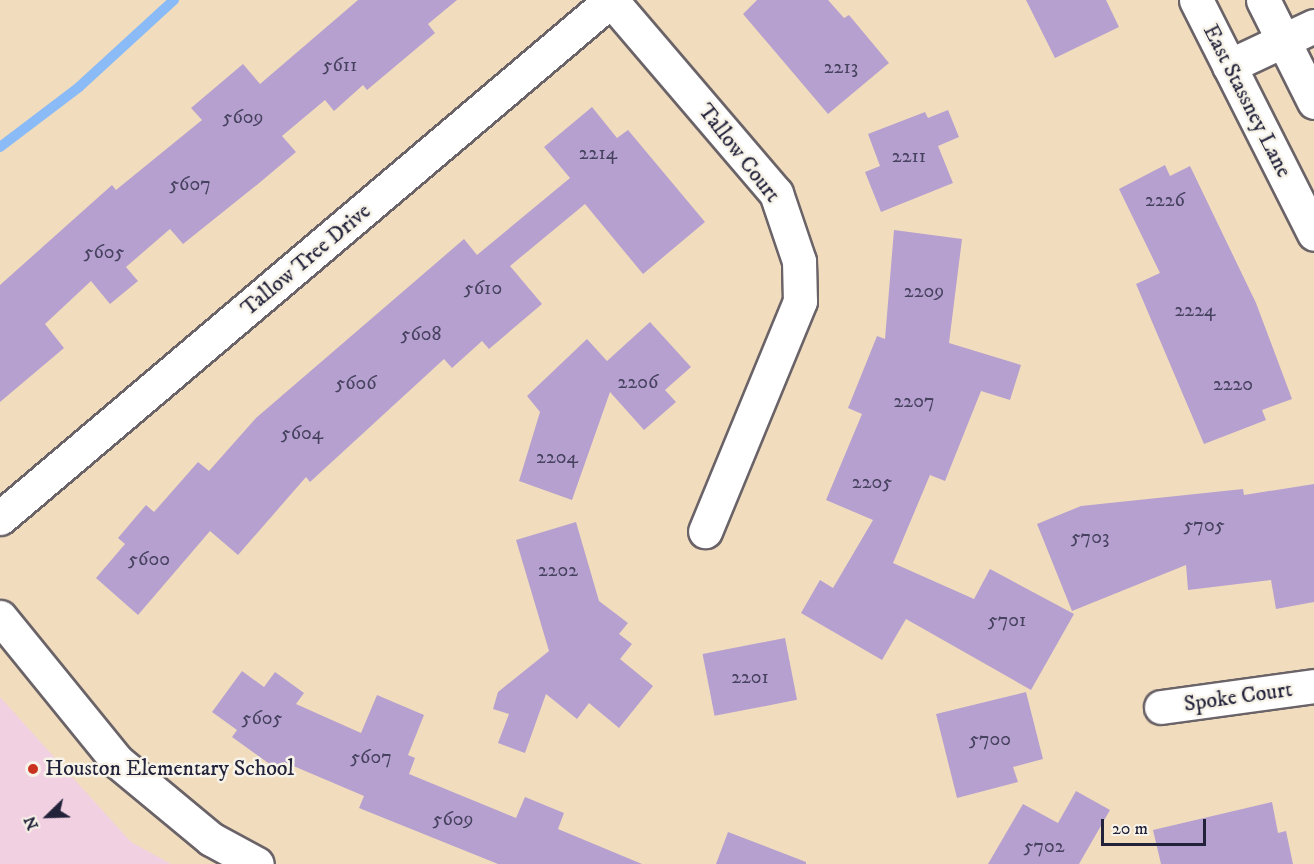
<!DOCTYPE html>
<html>
<head>
<meta charset="utf-8">
<style>
	body { margin:0 }
	#map { position:relative; width:1314px; height:864px; overflow:hidden; background:#f1ddbd; font-family:"IM FELL DW Pica",serif }
	div>[style] { position:absolute }
	.built>* { inset:0; background:#f1d0e2 }
	.stream>* { height:10px; margin:-5px; padding:0 5px; transform-origin:5px; border-radius:5px; background:#8abbf6 }
	.building>* { inset:0; background:#b6a0cf; transform-origin:0 0 }
	.roads { filter:drop-shadow(2px 0 #6a6368) drop-shadow(-2px 0 #6a6368) drop-shadow(0 2px #6a6368) drop-shadow(0 -2px #6a6368) }
	.minor>* { height:33px; margin:-16.5px; padding:0 16.5px; transform-origin:16.5px; border-radius:16.5px; background:#fff }
	.secondary>* { height:33px; margin:-16.5px; padding:0 16.5px; transform-origin:16.5px; border-radius:16.5px; background:#fff }
	.dots>* { width:16px; height:16px; translate:-50% -50%; box-sizing:border-box; border:3px solid #f7f3e8; border-radius:50% }
	span { translate:-50% -50%; white-space:nowrap; text-align:center; line-height:1.15; -webkit-text-stroke:5px #f7f3e8; paint-order:stroke }
	.number-label { font-size:20px; color:#474260 }
	.number-label span { -webkit-text-stroke-width:0 }
	.street-label { font-size:22px; color:#22223b }
	.poi-label { font-size:22px; color:#22223b }
	.left { translate:0 -50%; text-align:left }
	.north { position:absolute; left:18px; top:786px; width:60px; height:60px; -webkit-text-stroke:4px #f7f3e8; paint-order:stroke; rotate:247deg; font-size:16px; font-weight:700; line-height:24px; text-align:center; color:#22223b }
	.north::after { content:''; display:block; margin:auto; width:21px; height:27px; background:#22223b; clip-path:polygon(50% 0,100% 100%,50% 72%,0 100%) }
	.scale { position:absolute; left:1101px; top:819px; width:105px; height:27px; box-sizing:border-box; border:3px solid #22223b; border-top:0; padding-left:8px; font-size:18px; line-height:21px; white-space:nowrap; color:#22223b; -webkit-text-stroke:4px #f7f3e8; paint-order:stroke }
</style>
</head>
<body>
<div id="map">
	<div class="built">
		<div style="clip-path:polygon(0 697px,131px 842px,171px 864px,0 864px)"></div>
	</div>
	<div class="stream">
		<div style="left:0;top:147px;width:99px;rotate:-37.2deg"></div>
		<div style="left:79px;top:87px;width:129px;rotate:-42.5deg"></div>
	</div>
	<div class="building">
		<div style="clip-path:polygon(358px 0,457px 0,428px 24px,435px 33px,367px 90px,363px 85px,334px 111px,325px 100px,282px 136px,296px 152px,258px 184px,183px 244px,170px 229px,126px 267px,138px 281px,110px 304px,91px 281px,45px 324px,64px 348px,0 402px,0 285px,112px 185px,116px 190px,202px 120px,191px 108px,243px 64px,260px 84px)"></div>
		<div style="clip-path:polygon(757px 0,828px 0,844px 18px,849px 15px,889px 63px,828px 114px,743px 14px)"></div>
		<div style="clip-path:polygon(1026px 0,1106px 0,1119px 27px,1055px 58px)"></div>
		<div style="clip-path:polygon(592px 107px,617px 138px,628px 130px,705px 222px,643px 274px,585px 204px,510px 266px,542px 304px,489px 349px,482px 341px,452px 368px,444px 359px,310px 482px,306px 477px,238px 555px,210px 531px,138px 615px,96px 578px,125px 544px,118px 538px,146px 505px,154px 512px,198px 462px,209px 471px,256px 418px,464px 239px,477px 255px,570px 178px,544px 147px)"></div>
		<div style="clip-path:polygon(948px 110px,959px 137px,938px 146px,953px 183px,881px 212px,865px 172px,880px 166px,868px 134px,925px 112px,928px 118px)"></div>
		<div style="clip-path:polygon(1165px 165px,1170px 176px,1190px 166px,1256px 303px,1292px 399px,1262px 410px,1266px 420px,1204px 444px,1136px 284px,1160px 273px,1119px 189px)"></div>
		<div style="clip-path:polygon(894px 230px,962px 239px,949px 343px,1021px 365px,1010px 400px,981px 391px,945px 481px,930px 475px,893px 563px,974px 599px,990px 569px,1074px 614px,1031px 690px,906px 619px,882px 660px,801px 613px,820px 580px,833px 588px,873px 520px,826px 500px,862px 414px,848px 408px,877px 336px,885px 339px)"></div>
		<div style="clip-path:polygon(650px 322px,691px 367px,665px 390px,676px 402px,644px 430px,610px 392px,572px 500px,519px 481px,540px 412px,527px 396px,587px 339px,607px 361px)"></div>
		<div style="clip-path:polygon(1314px 484px,1314px 602px,1276px 609px,1271px 580px,1188px 590px,1186px 565px,1072px 611px,1037px 524px,1081px 506px,1243px 489px,1244px 495px)"></div>
		<div style="clip-path:polygon(576px 522px,599px 601px,628px 623px,619px 634px,632px 644px,620px 659px,653px 686px,619px 728px,589px 703px,577px 719px,546px 694px,525px 753px,498px 743px,509px 714px,493px 709px,498px 692px,549px 651px,516px 540px)"></div>
		<div style="left:785px;top:638px;width:63px;height:84px;rotate:79deg"></div>
		<div style="clip-path:polygon(242px 671px,264px 687px,275px 672px,304px 693px,296px 704px,361px 733px,377px 695px,424px 715px,408px 755px,415px 758px,409px 774px,516px 818px,525px 797px,564px 813px,558px 829px,642px 864px,498px 864px,359px 808px,364px 796px,284px 762px,278px 770px,232px 737px,237px 730px,212px 712px)"></div>
		<div style="clip-path:polygon(1026px 692px,1043px 759px,1013px 767px,1018px 782px,957px 798px,936px 714px)"></div>
		<div style="clip-path:polygon(1076px 791px,1110px 810px,1079px 864px,988px 864px,1023px 804px,1058px 823px)"></div>
		<div style="clip-path:polygon(1272px 802px,1278px 833px,1286px 831px,1293px 864px,1161px 864px,1153px 830px)"></div>
		<div style="clip-path:polygon(728px 832px,806px 862px,806px 864px,716px 864px)"></div>
	</div>
	<div class="roads">
		<div class="minor">
			<div style="left:611px;top:0;width:254px;rotate:49.5deg"></div>
			<div style="left:776px;top:193px;width:72px;rotate:71.3deg"></div>
			<div style="left:799px;top:261px;width:40px;rotate:88.6deg"></div>
			<div style="left:800px;top:301px;width:249px;rotate:112.4deg"></div>
			<div style="left:1229px;top:66px;width:94px;rotate:-25.2deg"></div>
			<div style="left:0;top:518px;width:801px;rotate:-40.29deg"></div>
			<div style="left:0;top:617px;width:186px;rotate:50.9deg"></div>
			<div style="left:117px;top:761px;width:122px;rotate:39.7deg"></div>
			<div style="left:211px;top:839px;width:52px;rotate:28.5deg"></div>
			<div style="left:1161px;top:707px;width:154px;rotate:-7.8deg"></div>
		</div>
		<div class="secondary">
			<div style="left:1196px;top:0;width:262px;rotate:63.2deg"></div>
			<div style="left:1263px;top:0;width:114px;rotate:63.4deg"></div>
		</div>
	</div>
	<div class="dots">
		<div style="left:33px;top:769px;background:#c8321e"></div>
	</div>
	<div class="number-label">
		<span style="left:340px;top:65px">5611</span>
		<span style="left:841px;top:67px">2213</span>
		<span style="left:243px;top:117px">5609</span>
		<span style="left:598px;top:153px">2214</span>
		<span style="left:909px;top:156px">2211</span>
		<span style="left:190px;top:184px">5607</span>
		<span style="left:1165px;top:200px">2226</span>
		<span style="left:104px;top:252px">5605</span>
		<span style="left:483px;top:288px">5610</span>
		<span style="left:924px;top:291px">2209</span>
		<span style="left:1195px;top:310px">2224</span>
		<span style="left:421px;top:334px">5608</span>
		<span style="left:638px;top:382px">2206</span>
		<span style="left:356px;top:383px">5606</span>
		<span style="left:1233px;top:384px">2220</span>
		<span style="left:914px;top:401px">2207</span>
		<span style="left:302px;top:433px">5604</span>
		<span style="left:557px;top:457px">2204</span>
		<span style="left:872px;top:482px">2205</span>
		<span style="left:1204px;top:525px">5705</span>
		<span style="left:1090px;top:537px">5703</span>
		<span style="left:149px;top:559px">5600</span>
		<span style="left:558px;top:570px">2202</span>
		<span style="left:1007px;top:620px">5701</span>
		<span style="left:750px;top:677px">2201</span>
		<span style="left:262px;top:718px">5605</span>
		<span style="left:990px;top:739px">5700</span>
		<span style="left:371px;top:757px">5607</span>
		<span style="left:453px;top:819px">5609</span>
		<span style="left:1044px;top:846px">5702</span>
	</div>
	<div class="street-label">
		<span style="left:1247px;top:101px;rotate:63deg">East Stassney Lane</span>
		<span style="left:739px;top:153px;rotate:52deg">Tallow Court</span>
		<span style="left:306px;top:260px;rotate:-40deg">Tallow Tree Drive</span>
		<span style="left:1238px;top:697px;rotate:-8deg">Spoke Court</span>
	</div>
	<div class="poi-label">
		<span class="left" style="left:45px;top:769px">Houston Elementary School</span>
	</div>
	<div class="north">N</div>
	<div class="scale">20 m</div>
</div>
</body>
</html>
